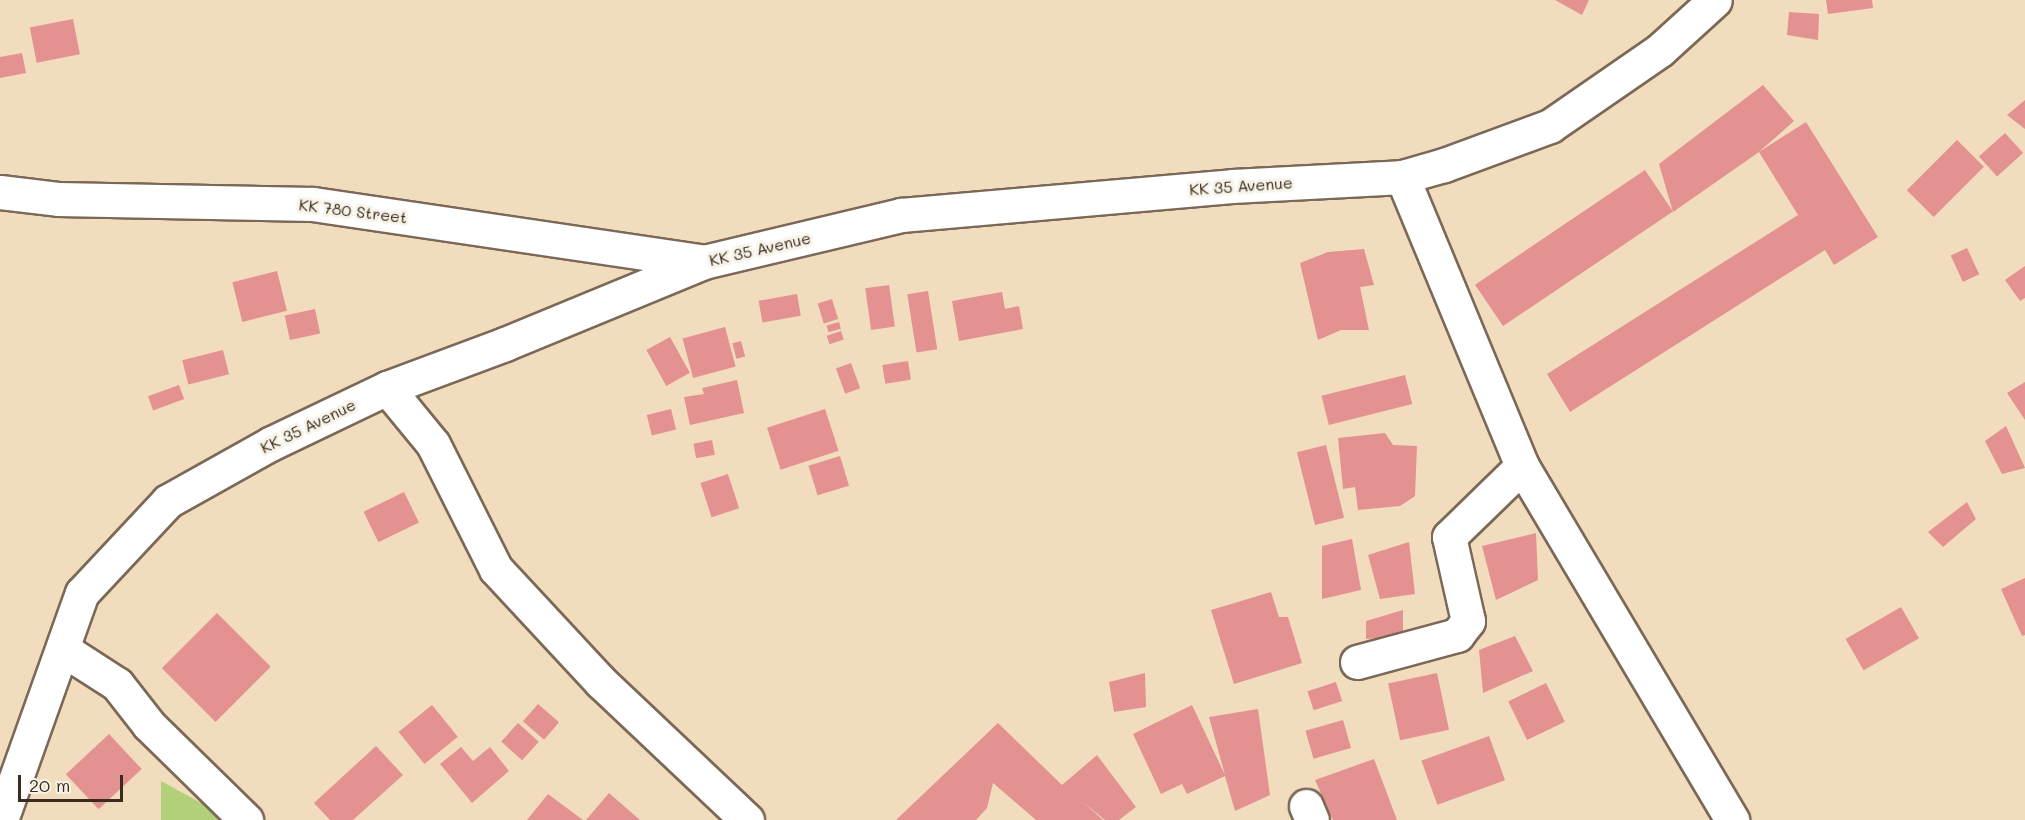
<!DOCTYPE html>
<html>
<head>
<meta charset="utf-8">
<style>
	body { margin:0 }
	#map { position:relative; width:2025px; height:820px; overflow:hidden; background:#f1dcbd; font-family:Mali,sans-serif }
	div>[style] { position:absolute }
	.green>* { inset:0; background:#b1d077 }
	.building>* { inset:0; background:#e49291; transform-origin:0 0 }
	.roads { filter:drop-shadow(2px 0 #7b6856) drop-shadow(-2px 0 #7b6856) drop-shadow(0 2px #7b6856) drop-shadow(0 -2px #7b6856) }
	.minor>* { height:33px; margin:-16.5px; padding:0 16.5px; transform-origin:16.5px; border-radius:16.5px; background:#fff }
	.major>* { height:33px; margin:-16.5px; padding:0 16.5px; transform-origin:16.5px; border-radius:16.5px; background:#fff }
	span { translate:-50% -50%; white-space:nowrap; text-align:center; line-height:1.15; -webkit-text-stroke:6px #f7f3e8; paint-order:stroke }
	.street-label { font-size:16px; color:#3b2a1e }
	.scale { position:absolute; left:18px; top:775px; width:105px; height:27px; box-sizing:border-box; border:3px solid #3b2a1e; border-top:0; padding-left:8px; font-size:18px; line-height:21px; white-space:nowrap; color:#3b2a1e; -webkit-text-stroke:4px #f7f3e8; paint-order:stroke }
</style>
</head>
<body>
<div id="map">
	<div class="green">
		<div style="clip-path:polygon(161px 781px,223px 815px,222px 820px,161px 820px)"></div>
	</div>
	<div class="building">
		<div style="clip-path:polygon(1555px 0,1589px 0,1582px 15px)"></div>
		<div style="clip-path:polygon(1826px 0,1872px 0,1873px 8px,1828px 14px)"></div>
		<div style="clip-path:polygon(1789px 12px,1819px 14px,1818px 40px,1787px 35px)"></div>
		<div style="left:73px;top:19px;width:36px;height:44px;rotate:79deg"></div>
		<div style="clip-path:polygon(22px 53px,26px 73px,0 78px,0 57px)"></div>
		<div style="clip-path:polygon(1763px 85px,1794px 121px,1759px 152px,1673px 212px,1659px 164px)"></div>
		<div style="clip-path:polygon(2025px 100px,2025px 129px,2007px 115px)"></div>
		<div style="clip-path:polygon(1806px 122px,1878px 237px,1834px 265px,1825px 250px,1570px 412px,1547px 374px,1798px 215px,1759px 152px)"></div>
		<div style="left:2005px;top:133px;width:27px;height:35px;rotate:48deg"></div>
		<div style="left:1957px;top:140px;width:38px;height:71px;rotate:45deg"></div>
		<div style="left:1645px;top:170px;width:50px;height:205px;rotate:56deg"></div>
		<div style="left:1967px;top:248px;width:29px;height:18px;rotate:65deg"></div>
		<div style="clip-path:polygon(1364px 249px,1374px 285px,1360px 287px,1369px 330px,1341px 330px,1318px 340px,1300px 263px,1328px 252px)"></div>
		<div style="clip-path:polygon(2025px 266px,2025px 298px,2020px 301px,2005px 280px)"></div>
		<div style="left:277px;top:271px;width:41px;height:46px;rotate:76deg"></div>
		<div style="left:889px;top:285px;width:42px;height:24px;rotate:82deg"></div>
		<div style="left:928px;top:291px;width:59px;height:21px;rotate:81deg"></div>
		<div style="clip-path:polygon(1002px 292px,1005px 309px,1019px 306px,1023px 329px,959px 341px,952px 301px)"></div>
		<div style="left:797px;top:294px;width:22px;height:39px;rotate:80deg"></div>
		<div style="left:832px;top:299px;width:21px;height:15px;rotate:73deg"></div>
		<div style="left:315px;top:309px;width:25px;height:31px;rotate:78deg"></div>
		<div style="left:839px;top:322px;width:7px;height:13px;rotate:74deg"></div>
		<div style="left:725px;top:327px;width:41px;height:44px;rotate:75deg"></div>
		<div style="left:841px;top:331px;width:9px;height:15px;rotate:72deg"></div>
		<div style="left:670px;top:337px;width:41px;height:27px;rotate:61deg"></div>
		<div style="left:741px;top:341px;width:16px;height:9px;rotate:75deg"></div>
		<div style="left:223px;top:350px;width:25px;height:42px;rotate:76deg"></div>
		<div style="left:908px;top:361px;width:19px;height:26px;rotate:81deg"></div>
		<div style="left:851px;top:363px;width:27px;height:16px;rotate:70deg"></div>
		<div style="left:1405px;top:375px;width:30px;height:86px;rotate:76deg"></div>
		<div style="clip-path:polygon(737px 380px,744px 413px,690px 425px,684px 397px,704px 394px,702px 388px)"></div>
		<div style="clip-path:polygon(2025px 382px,2025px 420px,2007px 393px)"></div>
		<div style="left:179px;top:385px;width:15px;height:33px;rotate:70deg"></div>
		<div style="left:671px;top:409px;width:21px;height:25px;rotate:76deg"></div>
		<div style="left:825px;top:409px;width:44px;height:61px;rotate:72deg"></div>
		<div style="clip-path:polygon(2006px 426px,2025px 468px,2002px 474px,1985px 441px)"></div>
		<div style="clip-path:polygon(1385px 433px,1393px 445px,1417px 446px,1415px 496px,1400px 506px,1358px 510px,1355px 487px,1343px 489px,1338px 438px)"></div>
		<div style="left:712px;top:440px;width:15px;height:19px;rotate:79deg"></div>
		<div style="left:1326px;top:445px;width:75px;height:30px;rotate:76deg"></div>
		<div style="left:840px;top:456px;width:31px;height:33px;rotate:73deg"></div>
		<div style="left:728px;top:474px;width:36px;height:29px;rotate:72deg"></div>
		<div style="left:404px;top:492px;width:34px;height:45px;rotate:64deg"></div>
		<div style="clip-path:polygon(1967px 502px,1976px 519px,1943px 547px,1928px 532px)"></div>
		<div style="clip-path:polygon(1536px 533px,1538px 580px,1496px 600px,1482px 546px)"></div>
		<div style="clip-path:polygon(1352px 539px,1361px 590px,1322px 599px,1322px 546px)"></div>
		<div style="clip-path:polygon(1409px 542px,1415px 594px,1380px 599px,1368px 555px)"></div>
		<div style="clip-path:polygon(2025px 578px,2025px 635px,2022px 636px,2001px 589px)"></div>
		<div style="clip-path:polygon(1271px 592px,1279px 617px,1288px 617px,1302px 663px,1234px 684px,1211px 610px)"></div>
		<div style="left:1901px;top:607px;width:36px;height:64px;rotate:60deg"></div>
		<div style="clip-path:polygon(1403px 610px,1403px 636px,1366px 639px,1366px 621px)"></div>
		<div style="left:217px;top:613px;width:76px;height:78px;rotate:45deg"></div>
		<div style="clip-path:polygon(1515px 636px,1533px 671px,1483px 693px,1479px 650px)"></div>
		<div style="clip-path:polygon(1145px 673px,1146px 707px,1114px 712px,1109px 682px)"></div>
		<div style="left:1437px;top:673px;width:58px;height:50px;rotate:78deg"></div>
		<div style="left:1336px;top:682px;width:20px;height:30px;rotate:72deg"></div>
		<div style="left:1546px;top:683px;width:43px;height:42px;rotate:64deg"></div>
		<div style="left:538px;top:704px;width:28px;height:23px;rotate:41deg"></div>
		<div style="left:432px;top:705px;width:41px;height:43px;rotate:51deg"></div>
		<div style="clip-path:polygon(1192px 705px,1225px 775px,1209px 717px,1258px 709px,1270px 795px,1235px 811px,1225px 776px,1187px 794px,1182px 784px,1161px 794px,1133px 734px)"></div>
		<div style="left:1343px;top:720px;width:29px;height:39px;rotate:74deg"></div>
		<div style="left:518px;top:723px;width:28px;height:25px;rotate:42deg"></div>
		<div style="clip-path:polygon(998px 723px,1062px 785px,1097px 755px,1136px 807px,1119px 820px,1105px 820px,1083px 802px,1103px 820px,1036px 820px,993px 783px,987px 808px,976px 820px,896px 820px)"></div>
		<div style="left:109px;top:734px;width:48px;height:59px;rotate:47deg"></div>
		<div style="left:1489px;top:736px;width:47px;height:72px;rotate:70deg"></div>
		<div style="clip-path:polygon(376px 746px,403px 775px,353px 820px,330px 820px,314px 803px)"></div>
		<div style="clip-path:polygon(461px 747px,473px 761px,490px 747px,509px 771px,472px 803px,440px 764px)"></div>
		<div style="clip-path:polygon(1374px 759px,1397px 820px,1333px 820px,1315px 780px)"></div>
		<div style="clip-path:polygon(609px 793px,640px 820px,586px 820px)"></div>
		<div style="clip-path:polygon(548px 794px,583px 820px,527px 820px)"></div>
	</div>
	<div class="roads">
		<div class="minor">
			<div style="left:0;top:192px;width:58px;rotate:6.9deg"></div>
			<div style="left:58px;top:199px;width:255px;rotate:1.1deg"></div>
			<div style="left:313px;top:204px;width:395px;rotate:8.4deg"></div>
			<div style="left:387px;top:388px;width:72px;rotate:50.6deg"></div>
			<div style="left:433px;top:444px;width:140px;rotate:63.3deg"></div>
			<div style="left:496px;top:569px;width:154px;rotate:47.1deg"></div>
			<div style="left:601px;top:682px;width:201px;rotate:43.4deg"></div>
			<div style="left:1522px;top:466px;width:412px;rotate:59.3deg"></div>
			<div style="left:64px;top:650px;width:63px;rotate:32.7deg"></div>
			<div style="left:117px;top:684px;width:52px;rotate:52deg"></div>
			<div style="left:149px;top:725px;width:136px;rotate:44.4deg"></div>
			<div style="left:1357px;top:662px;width:104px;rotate:-15.1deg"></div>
			<div style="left:1457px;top:635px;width:18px;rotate:-52deg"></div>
			<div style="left:1468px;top:621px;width:86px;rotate:-102.7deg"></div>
			<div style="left:1449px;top:537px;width:102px;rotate:-44.2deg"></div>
			<div style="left:1522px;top:466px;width:313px;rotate:-112.5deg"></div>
			<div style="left:1306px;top:806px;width:15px;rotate:67deg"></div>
		</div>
		<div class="major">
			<div style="left:1px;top:820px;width:241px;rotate:-70.4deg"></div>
			<div style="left:82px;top:593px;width:126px;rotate:-46.9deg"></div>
			<div style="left:168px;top:501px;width:117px;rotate:-29.2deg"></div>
			<div style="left:270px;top:444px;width:130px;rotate:-25.6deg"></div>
			<div style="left:387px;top:388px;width:126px;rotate:-20.4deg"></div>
			<div style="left:505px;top:344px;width:215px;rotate:-22.4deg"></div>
			<div style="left:704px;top:262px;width:203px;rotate:-13.4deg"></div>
			<div style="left:901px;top:215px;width:332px;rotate:-5deg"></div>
			<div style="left:1232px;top:186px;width:170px;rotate:-3deg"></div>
			<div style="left:1402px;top:177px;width:44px;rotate:-15.9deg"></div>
			<div style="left:1444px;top:165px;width:113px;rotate:-20.2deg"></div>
			<div style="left:1550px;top:126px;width:134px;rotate:-34.6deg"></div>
			<div style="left:1660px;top:50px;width:74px;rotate:-42.3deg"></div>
		</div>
	</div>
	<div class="street-label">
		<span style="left:1241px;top:186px;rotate:-4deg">KK 35 Avenue</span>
		<span style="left:353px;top:211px;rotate:7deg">KK 780 Street</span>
		<span style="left:760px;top:249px;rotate:-13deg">KK 35 Avenue</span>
		<span style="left:308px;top:426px;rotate:-26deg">KK 35 Avenue</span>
	</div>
	<div class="scale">20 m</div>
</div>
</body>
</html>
